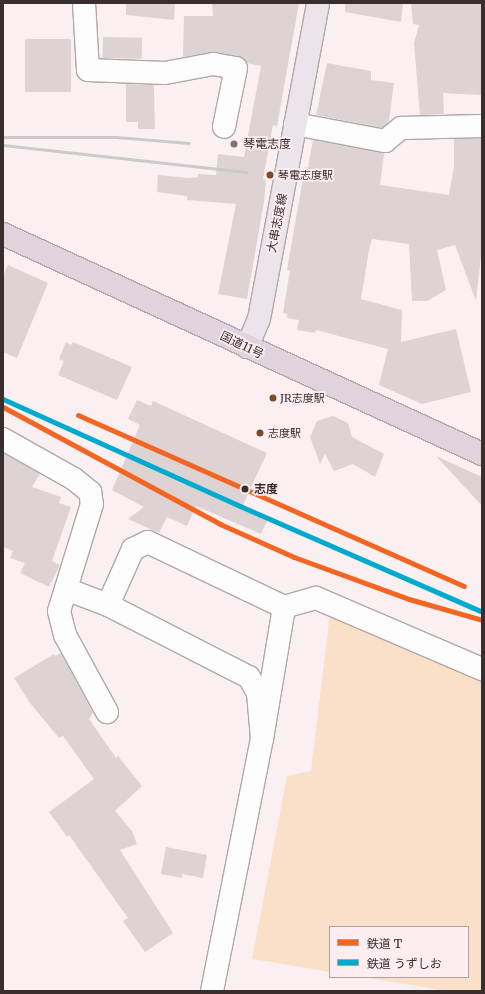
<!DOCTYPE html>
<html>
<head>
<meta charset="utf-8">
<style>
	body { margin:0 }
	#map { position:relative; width:485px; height:994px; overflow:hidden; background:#faf0f2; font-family:Merriweather,"Noto Sans JP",serif }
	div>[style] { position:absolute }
	.green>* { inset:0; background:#fae0c8 }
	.building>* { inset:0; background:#dcd3d2; transform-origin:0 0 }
	.roads { filter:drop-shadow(1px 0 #b0a7a9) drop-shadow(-1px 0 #b0a7a9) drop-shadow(0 1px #b0a7a9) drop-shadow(0 -1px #b0a7a9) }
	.minor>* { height:22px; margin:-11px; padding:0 11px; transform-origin:11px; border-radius:11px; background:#fefdfd }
	.major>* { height:22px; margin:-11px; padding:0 11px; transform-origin:11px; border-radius:11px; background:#ece4ea }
	.highway>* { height:22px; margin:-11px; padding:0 11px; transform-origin:11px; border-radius:11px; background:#dfd4dd }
	.rail>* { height:3px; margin:-1.5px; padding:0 1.5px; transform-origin:1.5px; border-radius:1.5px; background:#cbc9c9 }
	.rail-1>* { height:5px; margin:-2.5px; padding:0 2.5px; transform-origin:2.5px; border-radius:2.5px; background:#f26522 }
	.rail-2>* { height:5px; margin:-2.5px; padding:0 2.5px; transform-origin:2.5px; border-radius:2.5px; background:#00a9ce }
	.dots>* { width:11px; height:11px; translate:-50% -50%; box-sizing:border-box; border:2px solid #fdedf0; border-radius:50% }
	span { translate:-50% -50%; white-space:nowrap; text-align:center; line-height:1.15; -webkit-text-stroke:3.5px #fdedf0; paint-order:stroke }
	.bus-label { font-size:11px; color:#382e30 }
	.left { translate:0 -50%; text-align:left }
	.poi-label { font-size:12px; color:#382e30 }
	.street-label { font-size:12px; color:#382e30 }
	.stop-label { font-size:12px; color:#382e30; font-weight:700 }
	.frame { position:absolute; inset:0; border:4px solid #382e30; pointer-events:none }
	.legend { position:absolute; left:329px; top:926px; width:140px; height:52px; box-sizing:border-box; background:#fdedf0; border:1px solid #aea1a3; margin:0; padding:5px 7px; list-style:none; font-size:12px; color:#382e30 }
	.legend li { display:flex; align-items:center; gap:8px; height:20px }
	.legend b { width:20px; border:1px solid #aea1a3 }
</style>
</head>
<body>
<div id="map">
	<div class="green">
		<div style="clip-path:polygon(330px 613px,482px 681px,482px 991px,446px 991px,362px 977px,468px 977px,468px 927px,330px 927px,330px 972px,252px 959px,287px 776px,311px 771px)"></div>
	</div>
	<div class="building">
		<div style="clip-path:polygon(126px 3px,175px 3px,174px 20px,126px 15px)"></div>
		<div style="clip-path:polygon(212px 3px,299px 3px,277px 126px,273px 125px,263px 179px,266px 180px,264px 202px,247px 299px,218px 294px,236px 204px,187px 200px,187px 196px,157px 192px,158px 175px,189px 178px,198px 177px,198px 174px,216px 175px,218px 154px,244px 157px,261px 66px,247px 63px,238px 56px,215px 52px,183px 57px,184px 16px,213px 16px)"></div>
		<div style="clip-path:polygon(345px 3px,403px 3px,401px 22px,345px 12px)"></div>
		<div style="clip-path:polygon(411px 3px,482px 3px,482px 95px,443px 93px,444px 114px,420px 115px,414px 43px,419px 25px,413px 24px)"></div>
		<div style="left:103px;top:37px;width:39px;height:21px;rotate:1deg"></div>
		<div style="left:25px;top:39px;width:46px;height:53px"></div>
		<div style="clip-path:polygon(327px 63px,371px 71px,371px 80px,394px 83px,389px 121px,382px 128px,316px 115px)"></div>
		<div style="clip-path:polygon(126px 84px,154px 85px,155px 129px,138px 129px,138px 122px,126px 122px)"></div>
		<div style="clip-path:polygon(482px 138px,482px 247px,476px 301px,455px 245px,437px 250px,446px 290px,427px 301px,412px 301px,409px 244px,372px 239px,369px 250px,361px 299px,402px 310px,401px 342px,456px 329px,471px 392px,422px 404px,379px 385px,388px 349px,316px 330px,315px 333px,297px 330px,299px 320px,287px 318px,287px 314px,283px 313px,290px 271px,287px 270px,305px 167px,308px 168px,313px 140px,384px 153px,380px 185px,449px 195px,454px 167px,454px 139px)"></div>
		<div style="clip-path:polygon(8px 265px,48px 283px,17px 358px,3px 352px,3px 276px)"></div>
		<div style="clip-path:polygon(66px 342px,71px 345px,73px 342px,132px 367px,117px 400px,58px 375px,64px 361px,59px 359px)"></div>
		<div style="clip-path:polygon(137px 400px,151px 406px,153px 401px,267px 453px,242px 507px,268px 519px,261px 534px,196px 506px,187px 526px,167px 517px,159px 533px,128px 519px,144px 507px,112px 490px,140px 425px,128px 419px)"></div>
		<div style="clip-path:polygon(333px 416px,348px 423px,352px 437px,384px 454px,375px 477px,353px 464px,334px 471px,325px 454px,320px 464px,310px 437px,317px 421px)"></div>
		<div style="clip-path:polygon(3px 453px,40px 474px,32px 487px,61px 497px,59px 503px,71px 507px,52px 561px,60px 565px,49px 587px,20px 573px,25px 563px,10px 558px,13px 551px,3px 547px)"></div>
		<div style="clip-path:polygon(436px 456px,482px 477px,482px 506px)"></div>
		<div style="clip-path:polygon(61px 653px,93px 713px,89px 719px,116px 758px,118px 756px,142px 786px,115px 811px,132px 831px,137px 844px,120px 850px,173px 933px,145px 952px,123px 921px,128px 918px,69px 835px,67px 837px,49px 812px,94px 779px,63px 736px,59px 738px,30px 703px,14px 678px,54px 654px,55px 656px)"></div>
		<div style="clip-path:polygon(166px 847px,207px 855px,203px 878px,182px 874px,182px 878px,161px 874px)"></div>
	</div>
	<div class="roads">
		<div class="minor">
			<div style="left:84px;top:3px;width:67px;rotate:86.6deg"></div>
			<div style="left:88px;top:70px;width:77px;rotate:2.2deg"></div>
			<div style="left:165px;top:73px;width:49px;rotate:-10.6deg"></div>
			<div style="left:213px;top:64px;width:23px;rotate:10deg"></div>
			<div style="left:236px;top:68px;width:60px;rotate:101.5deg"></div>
			<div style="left:295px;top:124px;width:92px;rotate:10.7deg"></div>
			<div style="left:385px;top:141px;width:21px;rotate:-39deg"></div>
			<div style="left:401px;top:128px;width:81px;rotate:-1.4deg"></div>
			<div style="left:3px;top:439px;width:81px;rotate:29.4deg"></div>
			<div style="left:74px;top:479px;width:21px;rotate:39deg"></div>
			<div style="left:90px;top:492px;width:12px;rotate:81deg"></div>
			<div style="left:92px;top:504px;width:112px;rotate:107.1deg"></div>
			<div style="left:59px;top:611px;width:25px;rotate:76deg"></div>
			<div style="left:65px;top:635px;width:88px;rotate:61.4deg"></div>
			<div style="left:66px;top:589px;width:45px;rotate:20.9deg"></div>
			<div style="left:108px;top:605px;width:158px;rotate:27.1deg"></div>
			<div style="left:249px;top:677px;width:18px;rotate:61deg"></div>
			<div style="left:258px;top:693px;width:46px;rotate:85deg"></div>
			<div style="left:262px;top:739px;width:134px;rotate:-80.5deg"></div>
			<div style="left:284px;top:607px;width:151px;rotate:-154.5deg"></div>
			<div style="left:148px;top:542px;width:17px;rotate:155deg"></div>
			<div style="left:133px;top:549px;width:61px;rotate:114.1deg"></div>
			<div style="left:284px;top:607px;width:33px;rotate:-16deg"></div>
			<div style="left:316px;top:598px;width:181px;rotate:23.2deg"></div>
			<div style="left:212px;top:991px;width:257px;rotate:-78.8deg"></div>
		</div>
		<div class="major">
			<div style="left:247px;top:347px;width:30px;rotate:-67deg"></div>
			<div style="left:259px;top:319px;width:321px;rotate:-79.4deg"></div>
		</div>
		<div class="highway">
			<div style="left:3px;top:234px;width:527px;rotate:24.67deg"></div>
		</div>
	</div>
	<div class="rail">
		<div style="left:3px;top:137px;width:113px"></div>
		<div style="left:116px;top:137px;width:73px;rotate:4.7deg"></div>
		<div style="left:3px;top:145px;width:245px;rotate:6.3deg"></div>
	</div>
	<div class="rail-1">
		<div style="left:3px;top:407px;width:247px;rotate:28.3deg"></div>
		<div style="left:220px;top:524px;width:81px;rotate:24deg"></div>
		<div style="left:294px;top:557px;width:122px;rotate:20.1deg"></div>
		<div style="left:409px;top:599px;width:76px;rotate:16deg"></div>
		<div style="left:78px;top:415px;width:422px;rotate:23.9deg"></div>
	</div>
	<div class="rail-2">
		<div style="left:3px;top:399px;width:260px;rotate:24.3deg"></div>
		<div style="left:240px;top:506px;width:262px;rotate:23.6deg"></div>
	</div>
	<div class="dots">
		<div style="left:234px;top:144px;background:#7c7274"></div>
		<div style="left:270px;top:175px;background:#7a4b2a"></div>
		<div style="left:273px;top:398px;background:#7a4b2a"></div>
		<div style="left:260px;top:433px;background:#7a4b2a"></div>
		<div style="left:245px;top:489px;background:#382e30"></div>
	</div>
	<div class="bus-label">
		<span class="left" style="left:278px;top:175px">琴電志度駅</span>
		<span class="left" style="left:280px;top:398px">JR志度駅</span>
		<span class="left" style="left:268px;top:433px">志度駅</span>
	</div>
	<div class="poi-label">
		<span class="left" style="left:243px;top:144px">琴電志度</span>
	</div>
	<div class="street-label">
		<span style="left:277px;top:223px;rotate:-79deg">大串志度線</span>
		<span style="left:242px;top:345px;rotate:26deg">国道11号</span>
	</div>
	<div class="stop-label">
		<span class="left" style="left:254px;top:489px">志度</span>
	</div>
	<div class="frame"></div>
	<ul class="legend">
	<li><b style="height:5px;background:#f26522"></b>鉄道 T</li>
	<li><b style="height:5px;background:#00a9ce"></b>鉄道 うずしお</li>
	</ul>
</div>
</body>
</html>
